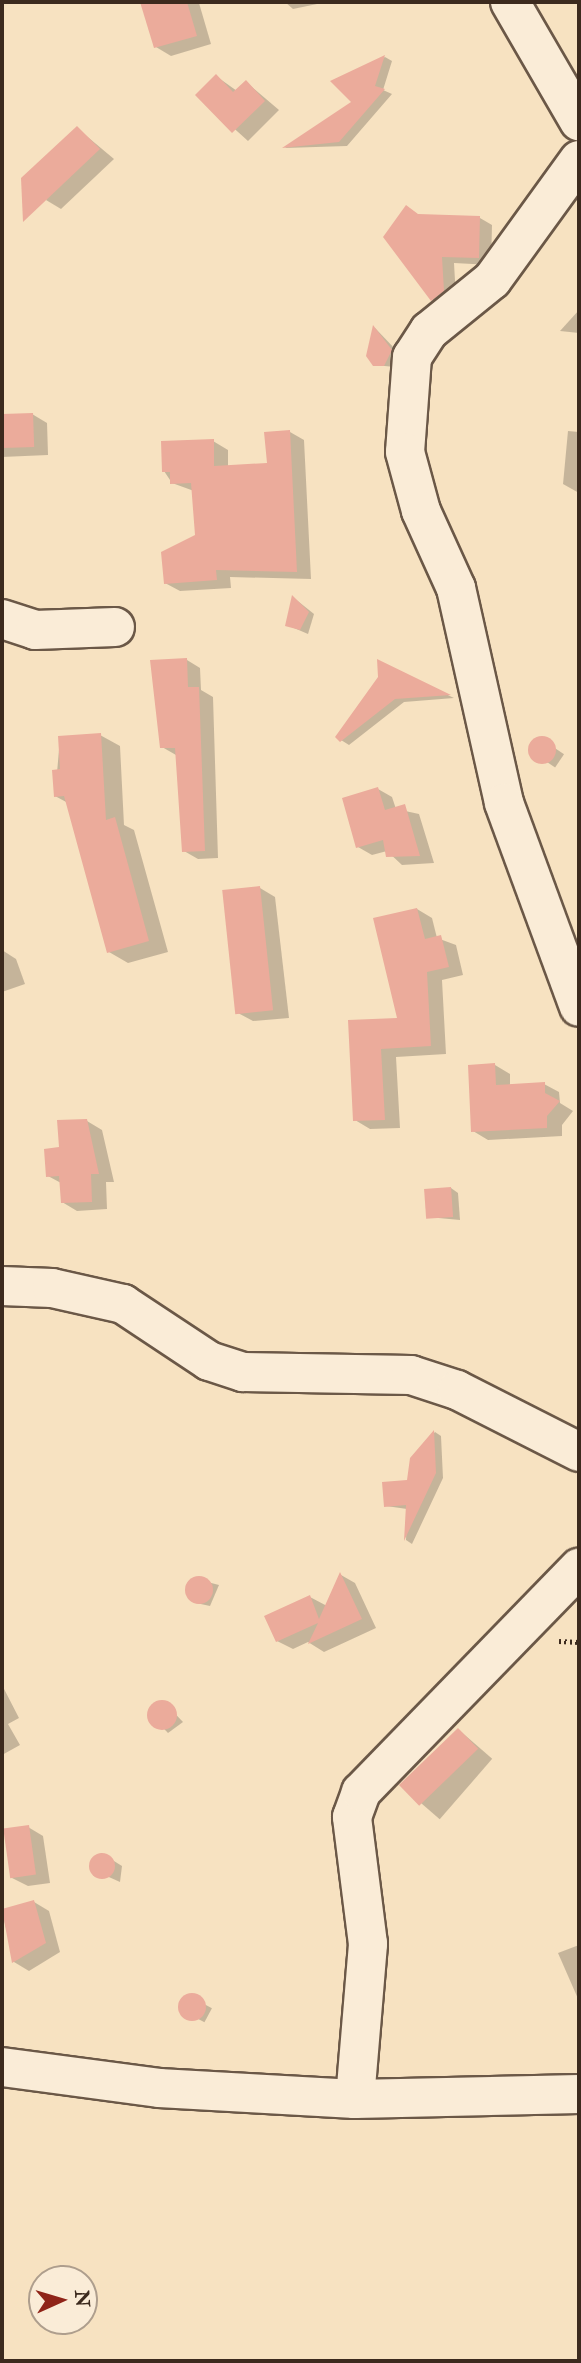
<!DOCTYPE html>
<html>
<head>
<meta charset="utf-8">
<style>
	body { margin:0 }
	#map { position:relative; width:581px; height:2363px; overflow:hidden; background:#f7e2c1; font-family:"IM FELL Double Pica",serif }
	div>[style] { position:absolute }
	.shadow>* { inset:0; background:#0003; transform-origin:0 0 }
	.building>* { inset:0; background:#ebab9b; transform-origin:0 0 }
	.round { border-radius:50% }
	.path>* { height:4.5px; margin-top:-2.25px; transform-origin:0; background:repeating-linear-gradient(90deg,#3c2a1e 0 2px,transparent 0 5.5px) }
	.roads { filter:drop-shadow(2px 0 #6b5847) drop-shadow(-2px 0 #6b5847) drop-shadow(0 2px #6b5847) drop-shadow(0 -2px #6b5847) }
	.minor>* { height:38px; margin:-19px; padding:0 19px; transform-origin:19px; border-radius:19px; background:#faecd7 }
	span { translate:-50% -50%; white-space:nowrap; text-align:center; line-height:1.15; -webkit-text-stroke:5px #faecd7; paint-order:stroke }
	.frame { position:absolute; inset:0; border:4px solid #3c2a1e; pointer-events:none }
	.north { position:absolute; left:28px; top:2265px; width:70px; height:70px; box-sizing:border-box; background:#faecd7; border:2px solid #ae9e8d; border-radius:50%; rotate:86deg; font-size:19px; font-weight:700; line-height:28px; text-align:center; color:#3c2a1e }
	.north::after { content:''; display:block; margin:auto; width:24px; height:32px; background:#8f2418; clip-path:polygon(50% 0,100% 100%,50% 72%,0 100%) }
</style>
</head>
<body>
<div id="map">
	<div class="shadow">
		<div style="clip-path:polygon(158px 2px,199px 3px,211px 44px,171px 56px,156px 47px,143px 6px)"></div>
		<div style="clip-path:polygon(285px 2px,321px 2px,322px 3px,293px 9px)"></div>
		<div style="clip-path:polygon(385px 57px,392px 61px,383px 90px,392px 94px,347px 146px,285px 148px,353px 103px,333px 82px)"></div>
		<div style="clip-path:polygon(216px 76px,237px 91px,246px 82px,279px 110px,248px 141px,197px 95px)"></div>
		<div style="clip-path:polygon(77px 128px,114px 159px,61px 209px,46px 200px)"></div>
		<div style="clip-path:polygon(420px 216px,480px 218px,492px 225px,491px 265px,454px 263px,456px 298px,445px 307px,433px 300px)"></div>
		<div style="clip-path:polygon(579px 310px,579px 333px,560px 331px)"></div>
		<div style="clip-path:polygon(375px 328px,398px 352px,395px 367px,374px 365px)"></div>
		<div style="clip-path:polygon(32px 414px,47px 423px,48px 455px,2px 457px,2px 416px)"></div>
		<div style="clip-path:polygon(568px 431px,579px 432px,579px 493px,563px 484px)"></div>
		<div style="clip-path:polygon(290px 432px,304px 440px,311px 579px,230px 577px,231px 588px,180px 591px,165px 583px,197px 536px,194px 491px,172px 483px,164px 471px,213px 441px,228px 450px,228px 467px,269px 464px)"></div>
		<div style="clip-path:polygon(294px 598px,314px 614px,308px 634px,287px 625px)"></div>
		<div style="clip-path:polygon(187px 660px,200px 668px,201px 690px,213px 697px,218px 858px,198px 859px,184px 851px,176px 755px,162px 747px)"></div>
		<div style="clip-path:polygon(379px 662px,454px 698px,404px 702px,349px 745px,341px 740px,380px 677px)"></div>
		<div style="clip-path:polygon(100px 735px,120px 746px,124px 825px,134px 830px,168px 952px,128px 963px,109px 952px,68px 803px,55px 796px,60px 738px)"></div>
		<div style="left:540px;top:738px;width:29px;height:16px;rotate:34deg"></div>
		<div style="clip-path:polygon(378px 789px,392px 797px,396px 809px,419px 814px,434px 863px,402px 865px,387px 851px,372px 855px,358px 847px)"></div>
		<div style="clip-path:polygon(260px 888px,275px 897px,289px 1018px,253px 1021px,238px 1013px)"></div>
		<div style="clip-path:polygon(417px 909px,432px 918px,437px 938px,456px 945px,463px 975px,442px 980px,446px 1054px,396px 1057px,400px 1128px,370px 1129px,355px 1120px,350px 1022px,400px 1019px)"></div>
		<div style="clip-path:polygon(2px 950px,16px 959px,25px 984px,2px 992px)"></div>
		<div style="clip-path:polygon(495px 1065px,510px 1074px,510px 1086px,544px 1084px,559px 1092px,560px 1103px,573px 1111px,562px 1125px,562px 1136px,488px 1140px,473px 1131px)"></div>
		<div style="clip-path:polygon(87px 1121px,102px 1130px,114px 1182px,106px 1182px,107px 1209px,77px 1211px,62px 1202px,61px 1183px,48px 1176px)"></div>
		<div style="clip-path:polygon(451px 1188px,458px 1193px,460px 1220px,428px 1217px)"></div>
		<div style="clip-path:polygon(435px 1432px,441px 1436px,443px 1478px,412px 1544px,406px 1540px,407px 1509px,386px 1506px,408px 1481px,411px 1459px)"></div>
		<div style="clip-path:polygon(341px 1575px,355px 1583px,376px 1628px,324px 1652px,308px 1642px,293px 1649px,277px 1641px,310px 1597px,327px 1606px)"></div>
		<div style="clip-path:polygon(196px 1579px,219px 1585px,210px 1606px,196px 1603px,188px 1590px)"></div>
		<div style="clip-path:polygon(2px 1685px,19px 1718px,8px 1724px,20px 1745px,2px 1755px)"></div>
		<div style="clip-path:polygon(164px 1702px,183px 1722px,168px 1733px,149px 1713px)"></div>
		<div style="left:459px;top:1730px;width:44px;height:80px;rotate:41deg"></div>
		<div style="clip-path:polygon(28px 1827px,43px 1836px,50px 1883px,28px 1886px,12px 1878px)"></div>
		<div style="clip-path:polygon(101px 1853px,122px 1866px,120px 1882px,91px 1869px)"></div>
		<div style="clip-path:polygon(34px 1902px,49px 1911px,60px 1952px,29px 1971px,14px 1962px,2px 1911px)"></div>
		<div style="clip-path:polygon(579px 1945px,579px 2001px,558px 1953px)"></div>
		<div style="left:189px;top:1996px;width:26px;height:16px;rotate:28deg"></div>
	</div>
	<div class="building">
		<div style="clip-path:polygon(140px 2px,187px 2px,197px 36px,154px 48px)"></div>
		<div style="clip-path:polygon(385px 55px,375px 86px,385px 89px,339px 142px,282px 148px,351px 102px,330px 81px)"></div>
		<div style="clip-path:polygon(216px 74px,233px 92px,246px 80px,265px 101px,232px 133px,195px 95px)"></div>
		<div style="clip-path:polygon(77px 126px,100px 149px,23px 222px,21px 178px)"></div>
		<div style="clip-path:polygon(406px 205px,418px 214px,480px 216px,479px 258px,442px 257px,444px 291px,431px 301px,383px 237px)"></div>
		<div style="clip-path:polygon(373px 325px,392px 350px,384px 366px,373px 366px,366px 356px)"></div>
		<div style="left:33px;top:413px;width:34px;height:31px;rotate:88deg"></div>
		<div style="clip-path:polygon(290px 430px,297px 572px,216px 570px,217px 580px,164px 584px,161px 552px,195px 535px,191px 483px,170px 484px,170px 472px,162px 472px,161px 441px,214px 439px,214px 466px,267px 463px,264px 432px)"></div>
		<div style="clip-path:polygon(292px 595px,309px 612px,300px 630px,285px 626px)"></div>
		<div style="clip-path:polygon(187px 658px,188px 687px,199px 687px,205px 851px,182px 852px,175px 748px,160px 748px,150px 660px)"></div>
		<div style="clip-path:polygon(377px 659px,451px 695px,395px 699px,340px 742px,335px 737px,378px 677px)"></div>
		<div style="clip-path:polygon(101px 733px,106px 820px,115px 817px,149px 941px,107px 953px,64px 796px,54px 797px,52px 770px,60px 769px,58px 736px)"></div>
		<div class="round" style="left:528px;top:736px;width:28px;height:28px"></div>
		<div style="clip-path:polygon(378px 787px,385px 810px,405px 804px,420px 856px,386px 857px,383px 840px,356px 848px,342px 798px)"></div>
		<div style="left:260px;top:886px;width:125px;height:38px;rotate:84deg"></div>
		<div style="clip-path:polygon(417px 908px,425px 939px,441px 935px,449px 967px,427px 972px,431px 1046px,381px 1049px,385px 1120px,353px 1121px,348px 1020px,397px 1018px,373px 918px)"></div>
		<div style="clip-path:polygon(495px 1063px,496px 1085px,545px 1082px,545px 1093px,560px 1101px,547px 1116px,547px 1128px,471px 1132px,468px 1065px)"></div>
		<div style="clip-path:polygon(87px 1119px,99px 1174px,91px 1174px,92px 1202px,61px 1203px,59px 1176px,46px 1177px,44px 1149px,59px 1147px,57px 1120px)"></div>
		<div style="left:451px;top:1187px;width:30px;height:27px;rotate:86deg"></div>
		<div style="clip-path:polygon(434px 1430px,436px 1473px,404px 1541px,406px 1505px,384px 1507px,382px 1482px,407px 1480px,410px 1458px)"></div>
		<div style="clip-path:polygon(340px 1572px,362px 1619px,308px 1644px,318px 1623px,276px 1642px,264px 1616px,310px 1595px,319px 1619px)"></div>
		<div class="round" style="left:185px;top:1576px;width:28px;height:28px"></div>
		<div class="round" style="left:147px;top:1700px;width:30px;height:30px"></div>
		<div style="left:458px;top:1728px;width:29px;height:82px;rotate:46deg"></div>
		<div style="left:29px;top:1825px;width:50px;height:26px;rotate:82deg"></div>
		<div class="round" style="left:89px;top:1853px;width:26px;height:26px"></div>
		<div style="clip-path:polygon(34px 1900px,46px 1943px,12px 1963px,2px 1909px)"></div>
		<div class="round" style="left:178px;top:1993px;width:28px;height:28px"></div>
	</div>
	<div class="path">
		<div style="left:559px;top:1641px;width:20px;rotate:3deg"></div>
	</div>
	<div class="roads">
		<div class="minor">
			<div style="left:510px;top:2px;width:138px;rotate:59.9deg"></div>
			<div style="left:579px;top:160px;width:148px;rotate:125.9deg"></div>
			<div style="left:492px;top:280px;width:81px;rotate:141deg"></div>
			<div style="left:429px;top:331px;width:31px;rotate:123deg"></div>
			<div style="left:412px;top:357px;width:95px;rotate:94.2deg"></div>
			<div style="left:405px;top:452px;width:61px;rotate:74.8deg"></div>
			<div style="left:421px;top:511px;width:85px;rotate:65.6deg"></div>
			<div style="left:456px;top:588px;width:220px;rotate:77.4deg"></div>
			<div style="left:504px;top:803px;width:217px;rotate:69.8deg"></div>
			<div style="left:2px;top:619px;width:35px;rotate:18deg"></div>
			<div style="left:35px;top:630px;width:80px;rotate:-2.1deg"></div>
			<div style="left:2px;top:1286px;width:50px;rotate:2.3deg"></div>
			<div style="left:52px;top:1288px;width:73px;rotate:12.7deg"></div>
			<div style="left:123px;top:1304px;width:103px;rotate:33.5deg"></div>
			<div style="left:209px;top:1361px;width:36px;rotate:18deg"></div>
			<div style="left:243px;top:1372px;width:168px;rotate:1deg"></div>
			<div style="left:411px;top:1375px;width:48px;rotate:18.1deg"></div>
			<div style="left:457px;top:1390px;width:137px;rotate:26.9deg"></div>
			<div style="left:2px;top:2067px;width:158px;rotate:7.6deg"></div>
			<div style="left:159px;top:2088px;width:196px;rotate:3.2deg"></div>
			<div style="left:355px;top:2099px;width:224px;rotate:-1.3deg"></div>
			<div style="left:355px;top:2099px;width:156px;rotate:-85.2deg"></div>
			<div style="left:368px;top:1944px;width:128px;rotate:-97.2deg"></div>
			<div style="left:352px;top:1817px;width:27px;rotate:-70deg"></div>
			<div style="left:361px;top:1792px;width:313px;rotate:-45.8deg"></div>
		</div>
	</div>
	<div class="frame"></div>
	<div class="north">N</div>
</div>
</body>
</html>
